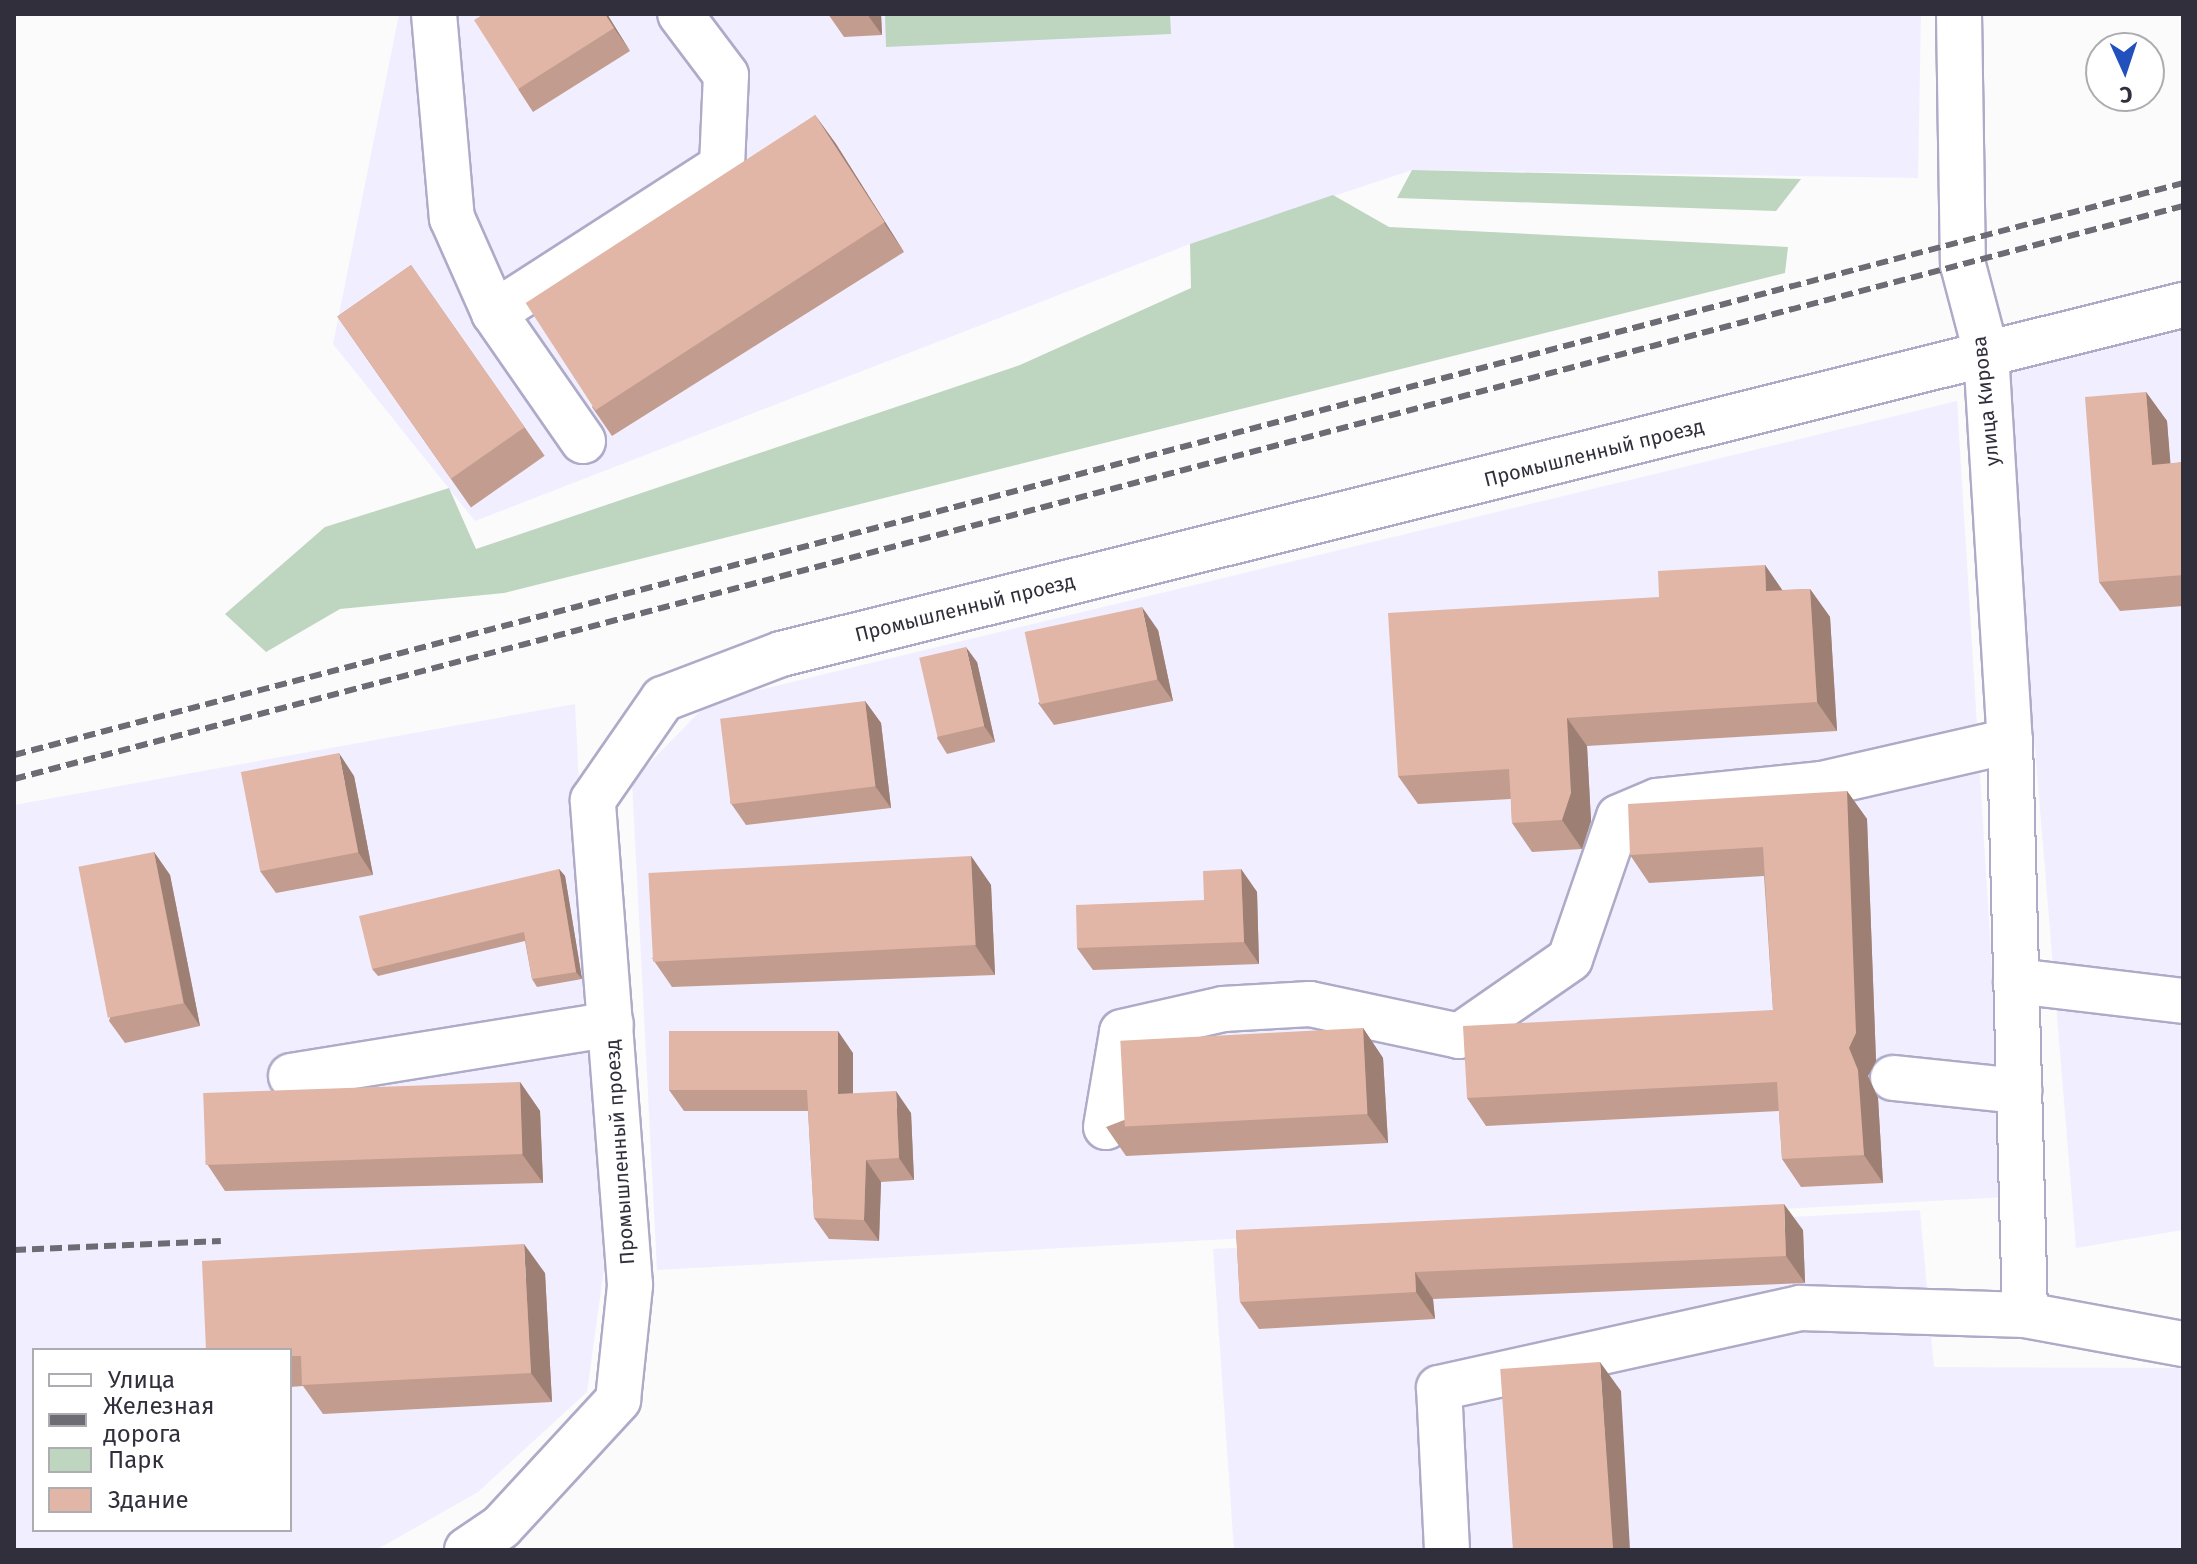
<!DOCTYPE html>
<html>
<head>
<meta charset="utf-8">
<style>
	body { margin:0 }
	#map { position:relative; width:2197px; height:1564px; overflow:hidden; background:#fbfbfb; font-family:"Fira Sans",sans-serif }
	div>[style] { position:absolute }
	.built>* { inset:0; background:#f1efff }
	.green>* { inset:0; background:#bed5c0 }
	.roads { filter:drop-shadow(2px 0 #aeabc8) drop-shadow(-2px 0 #aeabc8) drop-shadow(0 2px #aeabc8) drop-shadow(0 -2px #aeabc8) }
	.minor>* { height:44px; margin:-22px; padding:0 22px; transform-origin:22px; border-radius:22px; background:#fff }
	.rail>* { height:6px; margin-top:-3px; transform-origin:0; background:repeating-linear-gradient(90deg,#6d6c74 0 12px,transparent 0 18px) }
	.wall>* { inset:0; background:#c29d8f; transform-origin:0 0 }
	.shaded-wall>* { inset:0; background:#9e7f74 }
	.building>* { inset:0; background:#e1b6a6; transform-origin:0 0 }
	span { translate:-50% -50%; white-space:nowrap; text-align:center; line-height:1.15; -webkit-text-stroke:6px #fff; paint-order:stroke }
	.street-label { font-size:20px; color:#312f3b }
	.frame { position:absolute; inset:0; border:16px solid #312f3b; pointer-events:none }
	.legend { position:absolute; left:32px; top:1348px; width:260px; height:184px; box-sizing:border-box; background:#fff; border:2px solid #adacb1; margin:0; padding:10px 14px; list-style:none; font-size:24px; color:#312f3b }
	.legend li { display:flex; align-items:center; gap:16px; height:40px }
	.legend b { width:40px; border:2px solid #adacb1 }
	.north { position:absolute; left:2085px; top:32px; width:80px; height:80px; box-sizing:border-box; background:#fff; border:2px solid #adacb1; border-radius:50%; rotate:177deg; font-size:22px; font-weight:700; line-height:32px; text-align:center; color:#312f3b }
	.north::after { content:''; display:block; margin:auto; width:28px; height:36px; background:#2251be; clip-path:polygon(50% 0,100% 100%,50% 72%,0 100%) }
</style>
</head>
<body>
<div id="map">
	<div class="built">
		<div style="clip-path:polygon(399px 14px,1921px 14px,1918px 178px,1412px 170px,1190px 244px,475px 521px,333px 344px)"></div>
		<div style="clip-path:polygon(2183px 321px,2183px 1230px,2076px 1248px,2004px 369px)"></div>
		<div style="clip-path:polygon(1957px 401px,2006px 1197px,657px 1270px,632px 781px,709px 702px)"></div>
		<div style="clip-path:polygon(evenodd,575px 704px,604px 1269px,587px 1392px,478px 1492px,376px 1550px,14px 1550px,14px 805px,575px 704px,34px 1350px,290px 1350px,290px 1530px,34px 1530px,34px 1350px)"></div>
		<div style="clip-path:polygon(1920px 1210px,1934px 1367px,2183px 1368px,2183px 1550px,1234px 1550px,1213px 1249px)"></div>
	</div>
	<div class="green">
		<div style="clip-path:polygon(885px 14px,1170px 14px,1171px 34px,886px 47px)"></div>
		<div style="clip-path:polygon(1412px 170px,1801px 179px,1776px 211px,1397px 198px)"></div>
		<div style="clip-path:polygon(1333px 195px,1389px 227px,1788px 247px,1785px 273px,504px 593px,340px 609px,266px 652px,225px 614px,325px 527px,449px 488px,476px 549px,1020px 365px,1191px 288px,1190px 244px)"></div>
	</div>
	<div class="roads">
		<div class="minor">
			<div style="left:434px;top:14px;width:205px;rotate:85deg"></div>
			<div style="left:452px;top:218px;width:104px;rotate:66.1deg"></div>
			<div style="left:494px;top:313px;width:156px;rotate:55.2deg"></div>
			<div style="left:1959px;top:14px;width:251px;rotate:89.1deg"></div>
			<div style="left:1963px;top:265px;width:90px;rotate:75.2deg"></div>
			<div style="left:1986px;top:352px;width:390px;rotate:86.5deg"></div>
			<div style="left:2010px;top:741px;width:574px;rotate:88.5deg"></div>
			<div style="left:494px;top:313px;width:271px;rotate:-32.8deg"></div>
			<div style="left:722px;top:166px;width:91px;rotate:-87.5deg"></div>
			<div style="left:726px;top:75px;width:76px;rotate:-127deg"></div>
			<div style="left:2016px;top:981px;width:168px;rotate:6.8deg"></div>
			<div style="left:291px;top:1076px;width:324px;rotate:-9.2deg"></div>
			<div style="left:1893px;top:1078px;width:127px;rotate:5.9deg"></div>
			<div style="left:1106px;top:1127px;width:96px;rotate:-80.4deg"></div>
			<div style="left:1122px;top:1032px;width:104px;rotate:-12.8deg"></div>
			<div style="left:1223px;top:1009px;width:87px;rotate:-3.3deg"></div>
			<div style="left:1310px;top:1004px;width:152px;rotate:12.1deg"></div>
			<div style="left:1459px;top:1036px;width:135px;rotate:-34.7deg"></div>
			<div style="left:1570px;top:959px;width:150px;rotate:-71deg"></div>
			<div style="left:1619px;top:817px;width:41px;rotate:-22.8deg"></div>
			<div style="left:1657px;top:801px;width:166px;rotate:-5.9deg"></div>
			<div style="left:1822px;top:784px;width:193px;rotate:-12.9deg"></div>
			<div style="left:467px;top:1550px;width:41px;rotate:-34.1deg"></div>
			<div style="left:501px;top:1527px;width:173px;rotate:-47.3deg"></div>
			<div style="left:618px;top:1400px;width:116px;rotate:-84deg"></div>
			<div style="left:630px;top:1285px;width:486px;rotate:-94.4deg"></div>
			<div style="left:593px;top:800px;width:123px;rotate:-55.3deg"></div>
			<div style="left:663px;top:699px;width:126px;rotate:-20.9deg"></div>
			<div style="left:781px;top:654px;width:1445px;rotate:-13.98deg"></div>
			<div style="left:1447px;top:1550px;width:162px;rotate:-92.8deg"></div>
			<div style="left:1439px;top:1388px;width:370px;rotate:-12.5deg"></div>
			<div style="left:1800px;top:1308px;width:225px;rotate:1.8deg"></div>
			<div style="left:2025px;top:1315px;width:161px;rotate:10.4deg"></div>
		</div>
	</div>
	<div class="rail">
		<div style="left:14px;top:755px;width:2243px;rotate:-14.77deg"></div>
		<div style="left:14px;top:779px;width:2243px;rotate:-14.8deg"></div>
		<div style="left:14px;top:1250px;width:207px;rotate:-2.5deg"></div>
	</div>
	<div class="wall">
		<div style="clip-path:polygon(607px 14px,630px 51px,533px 112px,518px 89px)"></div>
		<div style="clip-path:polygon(828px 14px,881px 14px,882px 35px,844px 37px)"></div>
		<div style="clip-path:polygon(815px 115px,836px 144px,904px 252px,612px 436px,592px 407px)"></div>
		<div style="left:411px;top:265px;width:233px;height:90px;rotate:55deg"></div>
		<div style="clip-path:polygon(2146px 392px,2167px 421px,2170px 464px,2183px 462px,2183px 606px,2120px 611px,2099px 582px)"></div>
		<div style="clip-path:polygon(1765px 565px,1782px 590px,1810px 589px,1830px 617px,1837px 731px,1587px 746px,1591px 821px,1582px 849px,1532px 852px,1512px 823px,1511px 799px,1418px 804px,1398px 776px,1659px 597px)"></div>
		<div style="clip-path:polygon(1158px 630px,1173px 701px,1054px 725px,1038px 703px)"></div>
		<div style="clip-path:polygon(977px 662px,995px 742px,947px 754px,937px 738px)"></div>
		<div style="clip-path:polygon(865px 701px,881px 723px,891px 808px,746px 825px,730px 802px)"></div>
		<div style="clip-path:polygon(354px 776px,373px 875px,276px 893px,260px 871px)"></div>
		<div style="clip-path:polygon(1847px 791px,1867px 819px,1876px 1061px,1868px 1076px,1878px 1098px,1883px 1183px,1801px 1187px,1782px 1159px,1779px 1111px,1486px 1126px,1467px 1098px,1773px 1010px,1764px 876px,1649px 883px,1630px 855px)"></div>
		<div style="clip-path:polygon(154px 852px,170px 875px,200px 1026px,125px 1043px,109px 1021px)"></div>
		<div style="clip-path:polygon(971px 856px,991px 885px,995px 975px,672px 987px,652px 958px)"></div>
		<div style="clip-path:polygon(559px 869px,565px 876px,582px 979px,537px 987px,532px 979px,525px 941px,378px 976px,372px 969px)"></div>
		<div style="clip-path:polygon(1241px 869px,1257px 892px,1259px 964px,1093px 970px,1077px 948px,1204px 900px)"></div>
		<div style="clip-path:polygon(1363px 1028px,1383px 1058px,1388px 1143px,1126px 1156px,1106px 1127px)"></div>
		<div style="clip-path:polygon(853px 1053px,853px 1094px,911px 1113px,914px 1180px,881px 1182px,879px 1241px,829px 1239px,814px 1218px,808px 1111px,684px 1111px,669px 1090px)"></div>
		<div style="clip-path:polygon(520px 1082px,540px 1111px,543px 1183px,225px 1191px,205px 1161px)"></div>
		<div style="clip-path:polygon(1236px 1230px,1803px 1230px,1805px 1283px,1433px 1299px,1435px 1319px,1259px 1329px,1240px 1302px)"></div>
		<div style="clip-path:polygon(545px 1273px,552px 1402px,323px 1414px,303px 1386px,290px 1387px,290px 1350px)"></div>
	</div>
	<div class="shaded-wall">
		<div style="clip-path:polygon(605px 14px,607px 14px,630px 51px,614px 28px)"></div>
		<div style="clip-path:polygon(867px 14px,881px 14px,882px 35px)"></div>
		<div style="clip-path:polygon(815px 115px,836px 144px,904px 252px,884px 223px)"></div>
		<div style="clip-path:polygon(2146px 392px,2167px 421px,2173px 494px,2152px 465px)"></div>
		<div style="clip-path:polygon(1765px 565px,1785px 594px,1766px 591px)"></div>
		<div style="clip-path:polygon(1810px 589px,1830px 617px,1837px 731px,1817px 702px)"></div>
		<div style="clip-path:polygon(1142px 607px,1158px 630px,1173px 701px,1157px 679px)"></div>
		<div style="clip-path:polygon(966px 647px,977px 662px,995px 742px,984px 726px)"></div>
		<div style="clip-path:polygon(865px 701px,881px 723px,891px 808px,875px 786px)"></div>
		<div style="clip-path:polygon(1567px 718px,1587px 746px,1591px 821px,1582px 849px,1562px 820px)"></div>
		<div style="clip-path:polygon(339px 753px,354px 776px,373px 875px,358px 852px)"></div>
		<div style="clip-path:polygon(1847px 791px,1867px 819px,1876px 1061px,1868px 1076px,1878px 1098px,1883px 1183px,1864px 1155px,1849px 1048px)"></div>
		<div style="clip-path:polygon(154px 852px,170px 875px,200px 1026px,184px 1003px)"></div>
		<div style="clip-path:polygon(971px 856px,991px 885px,995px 975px,975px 945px)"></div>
		<div style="clip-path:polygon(559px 869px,565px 876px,582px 979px,576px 972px)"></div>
		<div style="clip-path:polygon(1241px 869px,1257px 892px,1259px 964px,1244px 942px)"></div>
		<div style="clip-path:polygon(1363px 1028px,1383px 1058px,1388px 1143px,1367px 1114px)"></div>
		<div style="clip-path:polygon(838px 1031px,853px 1053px,853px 1116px,838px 1094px)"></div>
		<div style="clip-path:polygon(520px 1082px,540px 1111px,543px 1183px,522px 1154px)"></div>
		<div style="clip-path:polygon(896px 1091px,911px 1113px,914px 1180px,899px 1158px)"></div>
		<div style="clip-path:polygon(866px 1160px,881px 1182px,879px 1241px,864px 1220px)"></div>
		<div style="clip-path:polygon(1784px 1204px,1803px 1230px,1805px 1283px,1786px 1256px)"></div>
		<div style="clip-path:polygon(524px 1244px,545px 1273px,552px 1402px,531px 1373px)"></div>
		<div style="clip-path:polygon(1415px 1272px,1433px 1299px,1435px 1319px,1416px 1292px)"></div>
		<div style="clip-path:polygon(1600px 1362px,1621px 1391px,1630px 1550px,1612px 1550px)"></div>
	</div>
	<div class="building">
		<div style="clip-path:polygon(484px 14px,605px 14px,614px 28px,518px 89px,474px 20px)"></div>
		<div style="left:815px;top:115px;width:128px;height:345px;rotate:57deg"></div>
		<div style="left:411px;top:265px;width:198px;height:90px;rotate:55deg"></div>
		<div style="clip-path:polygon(2146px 392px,2152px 465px,2183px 462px,2183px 575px,2099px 582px,2085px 397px)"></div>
		<div style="clip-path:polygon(1765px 565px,1766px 591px,1810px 589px,1817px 702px,1567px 718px,1571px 793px,1562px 820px,1512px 823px,1509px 769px,1398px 776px,1388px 613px,1659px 597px,1658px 571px)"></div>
		<div style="left:1142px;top:607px;width:74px;height:120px;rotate:78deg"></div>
		<div style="left:966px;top:647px;width:81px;height:48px;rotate:77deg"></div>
		<div style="left:865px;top:701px;width:86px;height:146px;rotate:83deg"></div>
		<div style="left:339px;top:753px;width:101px;height:100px;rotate:79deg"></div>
		<div style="clip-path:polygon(1847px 791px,1856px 1033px,1849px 1048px,1858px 1070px,1864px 1155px,1782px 1159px,1777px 1082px,1467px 1098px,1463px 1026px,1773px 1010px,1763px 847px,1630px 855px,1628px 804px)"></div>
		<div style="left:154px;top:852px;width:154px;height:77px;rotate:79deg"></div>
		<div style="left:971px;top:856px;width:89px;height:323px;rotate:87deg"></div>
		<div style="clip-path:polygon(559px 869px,576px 972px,532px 979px,524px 932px,372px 969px,359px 916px)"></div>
		<div style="clip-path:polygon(1241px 869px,1244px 942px,1077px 948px,1076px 905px,1204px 900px,1203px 871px)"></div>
		<div style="left:1363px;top:1028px;width:86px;height:243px;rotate:87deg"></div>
		<div style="clip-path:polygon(669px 1031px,838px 1031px,838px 1094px,896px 1091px,899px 1158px,866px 1160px,864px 1220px,814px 1218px,807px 1090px,669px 1090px)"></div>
		<div style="left:520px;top:1082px;width:72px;height:317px;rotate:88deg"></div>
		<div style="clip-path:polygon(1784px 1204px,1786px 1256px,1415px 1272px,1416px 1292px,1240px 1302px,1236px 1230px)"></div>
		<div style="clip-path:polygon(524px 1244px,531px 1373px,302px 1385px,301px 1356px,290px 1356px,290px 1350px,206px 1350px,202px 1261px)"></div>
		<div style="left:1600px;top:1362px;width:188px;height:100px;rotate:86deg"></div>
	</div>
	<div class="street-label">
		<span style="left:1986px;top:401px;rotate:-96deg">улица Кирова</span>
		<span style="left:1594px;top:453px;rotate:-14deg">Промышленный проезд</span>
		<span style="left:965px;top:608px;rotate:-14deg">Промышленный проезд</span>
		<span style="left:620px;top:1152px;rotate:-94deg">Промышленный проезд</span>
	</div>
	<div class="frame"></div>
	<ul class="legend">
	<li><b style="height:10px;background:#fff"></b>Улица</li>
	<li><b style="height:10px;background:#6d6c74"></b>Железная дорога</li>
	<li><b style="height:22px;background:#bed5c0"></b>Парк</li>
	<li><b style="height:22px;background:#e1b6a6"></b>Здание</li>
	</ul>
	<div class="north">С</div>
</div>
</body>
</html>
